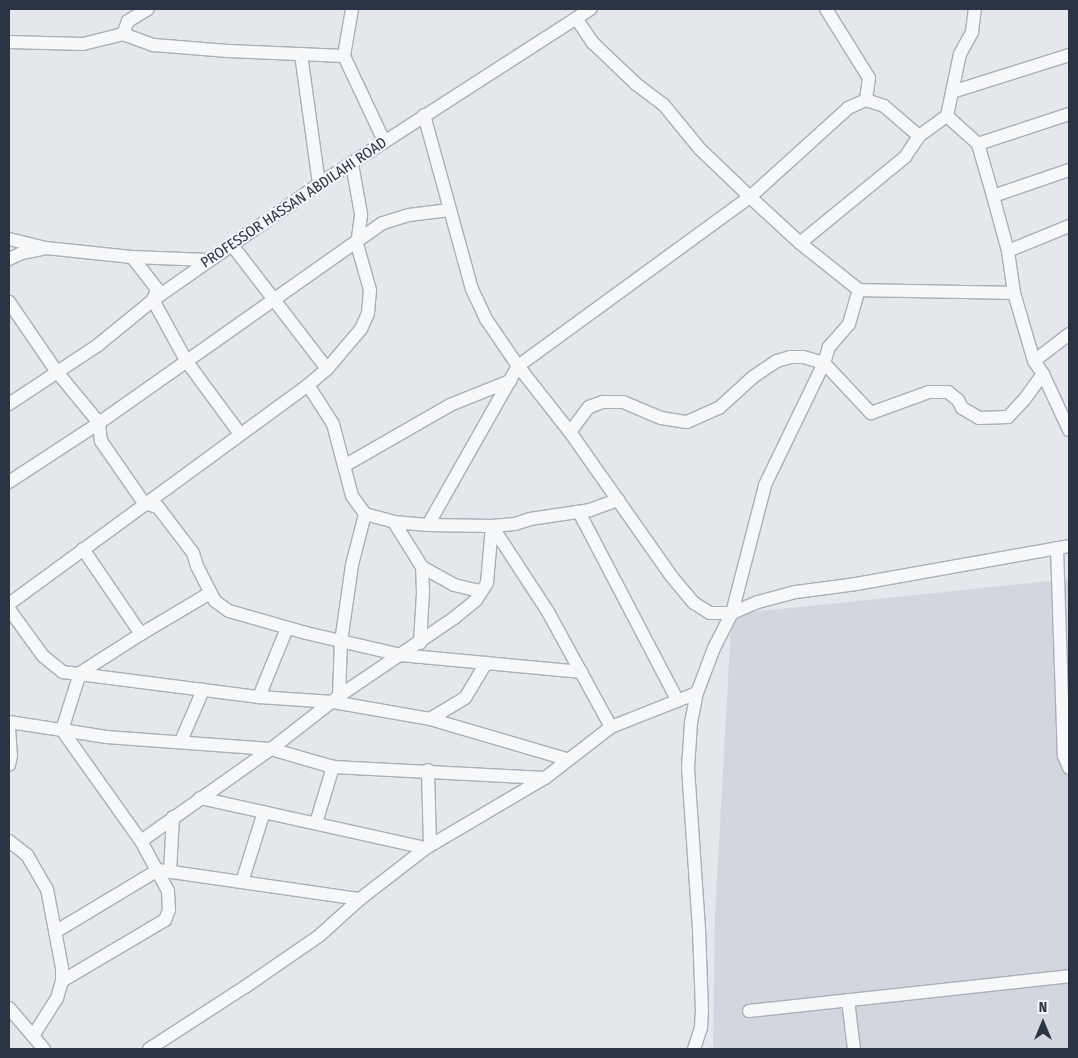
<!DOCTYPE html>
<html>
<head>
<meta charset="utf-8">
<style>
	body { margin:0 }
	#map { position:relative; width:1078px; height:1058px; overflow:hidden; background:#e4e7ec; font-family:"Fira Sans Condensed",sans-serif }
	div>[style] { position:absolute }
	.built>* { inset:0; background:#d2d6de }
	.roads { filter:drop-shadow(1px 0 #a9aeb7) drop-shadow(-1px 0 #a9aeb7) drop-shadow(0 1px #a9aeb7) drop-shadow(0 -1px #a9aeb7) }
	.minor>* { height:12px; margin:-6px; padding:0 6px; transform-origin:6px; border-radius:6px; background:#f7f8fa }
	span { translate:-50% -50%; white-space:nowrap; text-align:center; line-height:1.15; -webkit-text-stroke:4px #f4f6f9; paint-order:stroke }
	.street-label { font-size:15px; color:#2b3445 }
	.frame { position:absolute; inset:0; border:10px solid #2b3445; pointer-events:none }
	.north { position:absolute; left:1018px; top:998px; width:50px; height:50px; -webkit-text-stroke:4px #f4f6f9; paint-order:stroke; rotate:0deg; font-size:14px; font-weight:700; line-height:20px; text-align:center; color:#2b3445 }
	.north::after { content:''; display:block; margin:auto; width:18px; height:22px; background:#2b3445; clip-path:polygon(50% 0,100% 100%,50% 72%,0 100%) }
</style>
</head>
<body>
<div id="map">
	<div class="built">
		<div style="clip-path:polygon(1069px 579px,1069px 1049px,713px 1049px,715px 915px,731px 627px,743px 613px)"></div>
	</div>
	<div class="roads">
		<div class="minor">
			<div style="left:352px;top:9px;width:48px;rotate:99.7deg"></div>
			<div style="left:344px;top:56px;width:94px;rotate:64.8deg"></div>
			<div style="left:826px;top:9px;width:81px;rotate:58.1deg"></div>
			<div style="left:869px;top:78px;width:22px;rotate:98deg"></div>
			<div style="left:576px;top:18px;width:30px;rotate:56deg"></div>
			<div style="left:593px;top:43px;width:59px;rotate:43.6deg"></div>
			<div style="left:636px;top:84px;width:34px;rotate:37deg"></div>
			<div style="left:663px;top:104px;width:58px;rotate:50.6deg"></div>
			<div style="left:700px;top:149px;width:69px;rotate:43.8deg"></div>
			<div style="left:750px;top:197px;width:68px;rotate:42.6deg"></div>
			<div style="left:800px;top:243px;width:75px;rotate:38.5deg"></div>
			<div style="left:859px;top:290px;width:155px;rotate:1.1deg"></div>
			<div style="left:1014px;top:293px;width:71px;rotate:73.6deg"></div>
			<div style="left:1034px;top:361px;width:16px;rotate:55deg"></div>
			<div style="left:1043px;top:374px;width:62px;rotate:65.1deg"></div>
			<div style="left:123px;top:34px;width:14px;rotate:-69deg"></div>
			<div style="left:128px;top:21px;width:23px;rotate:-31deg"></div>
			<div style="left:9px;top:42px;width:74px;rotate:1.5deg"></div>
			<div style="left:83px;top:44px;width:41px;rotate:-14deg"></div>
			<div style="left:123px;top:34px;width:33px;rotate:20deg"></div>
			<div style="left:154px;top:45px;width:74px;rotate:4.6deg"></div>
			<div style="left:228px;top:51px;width:116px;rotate:2.5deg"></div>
			<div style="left:301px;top:54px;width:131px;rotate:82.1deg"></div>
			<div style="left:952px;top:92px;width:123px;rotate:-17.5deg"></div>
			<div style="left:424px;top:115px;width:180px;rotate:74.6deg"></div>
			<div style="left:472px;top:289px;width:33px;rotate:65deg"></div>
			<div style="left:486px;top:319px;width:57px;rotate:55.8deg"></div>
			<div style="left:518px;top:366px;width:84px;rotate:51.8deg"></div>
			<div style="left:570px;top:432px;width:177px;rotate:54.9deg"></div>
			<div style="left:672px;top:577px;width:34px;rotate:50deg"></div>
			<div style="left:694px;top:603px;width:19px;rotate:32deg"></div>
			<div style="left:710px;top:613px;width:22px"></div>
			<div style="left:732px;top:613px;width:28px;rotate:-23deg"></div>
			<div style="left:758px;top:602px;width:39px;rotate:-15deg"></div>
			<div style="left:796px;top:592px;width:61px;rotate:-7.6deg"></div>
			<div style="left:856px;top:584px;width:216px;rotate:-10.1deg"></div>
			<div style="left:947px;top:116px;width:42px;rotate:42.1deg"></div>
			<div style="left:978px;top:144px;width:54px;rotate:73.9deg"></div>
			<div style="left:993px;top:196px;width:80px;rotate:-18.9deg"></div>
			<div style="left:978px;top:144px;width:96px;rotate:-18.2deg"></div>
			<div style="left:993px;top:196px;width:57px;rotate:74.7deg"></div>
			<div style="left:1008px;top:251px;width:42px;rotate:81.9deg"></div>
			<div style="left:9px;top:239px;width:38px;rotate:14deg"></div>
			<div style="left:46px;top:248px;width:86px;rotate:6deg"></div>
			<div style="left:132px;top:257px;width:77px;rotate:2.2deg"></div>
			<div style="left:800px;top:243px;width:136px;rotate:-39.3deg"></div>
			<div style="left:905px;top:157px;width:25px;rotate:-56deg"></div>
			<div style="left:919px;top:136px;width:34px;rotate:-36deg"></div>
			<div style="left:947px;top:116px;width:63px;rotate:-78.2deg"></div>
			<div style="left:960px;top:54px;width:25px;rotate:-61deg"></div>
			<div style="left:972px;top:32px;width:23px;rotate:-83deg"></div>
			<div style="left:232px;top:245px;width:156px;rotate:52.5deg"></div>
			<div style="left:1008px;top:251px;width:66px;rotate:-22.3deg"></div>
			<div style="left:132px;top:257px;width:41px;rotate:52deg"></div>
			<div style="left:157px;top:289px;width:12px;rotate:110deg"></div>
			<div style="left:153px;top:300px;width:71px;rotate:61.3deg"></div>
			<div style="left:187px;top:362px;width:89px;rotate:53.6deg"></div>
			<div style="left:9px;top:259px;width:14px;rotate:-25deg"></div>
			<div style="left:22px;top:253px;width:20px;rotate:-11deg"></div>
			<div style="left:9px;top:302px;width:85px;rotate:55.6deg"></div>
			<div style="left:57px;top:372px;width:66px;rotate:50.5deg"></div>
			<div style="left:99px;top:423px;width:18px;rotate:84deg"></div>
			<div style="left:101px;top:441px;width:75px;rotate:55.3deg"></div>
			<div style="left:144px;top:503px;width:15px;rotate:16deg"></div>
			<div style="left:158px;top:507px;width:58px;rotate:52.7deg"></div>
			<div style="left:193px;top:553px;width:14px;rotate:73deg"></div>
			<div style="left:197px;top:566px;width:39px;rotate:63deg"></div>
			<div style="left:215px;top:601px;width:17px;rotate:36deg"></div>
			<div style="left:229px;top:611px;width:80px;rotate:15.9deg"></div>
			<div style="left:306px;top:633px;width:98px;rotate:13deg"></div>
			<div style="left:401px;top:655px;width:181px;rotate:5.4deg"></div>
			<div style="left:1034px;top:361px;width:44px;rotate:-37.6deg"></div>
			<div style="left:308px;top:385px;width:46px;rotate:57.3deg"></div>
			<div style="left:333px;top:424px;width:74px;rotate:75.2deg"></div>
			<div style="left:352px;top:496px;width:22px;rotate:54deg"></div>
			<div style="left:365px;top:514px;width:30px;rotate:15deg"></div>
			<div style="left:394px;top:522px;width:34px;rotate:5deg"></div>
			<div style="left:428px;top:525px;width:64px;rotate:0.9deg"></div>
			<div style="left:492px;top:526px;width:23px;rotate:-5deg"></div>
			<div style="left:515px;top:524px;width:16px;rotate:-18deg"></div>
			<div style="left:530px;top:519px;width:61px;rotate:-8.5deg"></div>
			<div style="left:590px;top:510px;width:30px;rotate:-20deg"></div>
			<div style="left:9px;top:404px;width:107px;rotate:-33.5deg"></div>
			<div style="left:98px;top:345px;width:71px;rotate:-39.3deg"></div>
			<div style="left:153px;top:300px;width:203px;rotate:-34.9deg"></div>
			<div style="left:319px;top:184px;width:323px;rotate:-32.8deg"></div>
			<div style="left:570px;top:432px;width:31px;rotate:-53deg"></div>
			<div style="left:589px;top:407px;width:15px;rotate:-20deg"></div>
			<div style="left:603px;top:402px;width:20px"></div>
			<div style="left:623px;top:402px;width:41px;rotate:22.8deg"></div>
			<div style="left:661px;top:418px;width:26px;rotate:9deg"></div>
			<div style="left:687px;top:422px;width:35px;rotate:-24deg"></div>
			<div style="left:719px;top:408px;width:46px;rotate:-42.4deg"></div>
			<div style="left:753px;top:377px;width:29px;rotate:-34deg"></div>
			<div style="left:777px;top:361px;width:14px;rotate:-17deg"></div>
			<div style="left:790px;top:357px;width:13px"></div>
			<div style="left:803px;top:357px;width:22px;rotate:16deg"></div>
			<div style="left:824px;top:363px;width:69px;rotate:46.8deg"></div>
			<div style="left:871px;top:413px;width:62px;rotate:-19.9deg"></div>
			<div style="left:929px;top:392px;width:19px"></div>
			<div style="left:948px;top:392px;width:13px;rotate:39deg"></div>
			<div style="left:958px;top:400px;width:9px;rotate:63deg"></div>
			<div style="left:962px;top:408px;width:20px;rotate:30deg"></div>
			<div style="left:979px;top:418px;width:29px;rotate:-2deg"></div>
			<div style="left:1008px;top:417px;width:23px;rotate:-47deg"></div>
			<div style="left:1024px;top:400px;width:32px;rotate:-54deg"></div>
			<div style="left:344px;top:466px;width:122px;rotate:-29.9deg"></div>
			<div style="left:450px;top:405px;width:65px;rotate:-21.8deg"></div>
			<div style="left:9px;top:482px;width:108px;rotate:-33.2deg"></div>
			<div style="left:99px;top:423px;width:347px;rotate:-35.2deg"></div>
			<div style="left:383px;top:223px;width:27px;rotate:-17deg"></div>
			<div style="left:409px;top:215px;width:41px;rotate:-7deg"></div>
			<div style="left:579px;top:512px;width:213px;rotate:62.4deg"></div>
			<div style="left:394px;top:522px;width:53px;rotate:58.1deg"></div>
			<div style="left:422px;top:567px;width:37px;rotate:29deg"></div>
			<div style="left:454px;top:585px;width:28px;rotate:13deg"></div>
			<div style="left:428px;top:525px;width:183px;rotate:-60.5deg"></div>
			<div style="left:518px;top:366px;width:287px;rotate:-36.1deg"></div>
			<div style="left:750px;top:197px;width:132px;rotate:-42.2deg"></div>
			<div style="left:848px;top:108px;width:20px;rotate:-24deg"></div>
			<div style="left:866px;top:100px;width:19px;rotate:18deg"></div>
			<div style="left:884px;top:106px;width:46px;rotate:40.6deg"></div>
			<div style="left:492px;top:526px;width:103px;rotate:56.9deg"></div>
			<div style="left:548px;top:612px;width:131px;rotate:61.3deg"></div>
			<div style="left:1057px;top:548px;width:208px;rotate:88.1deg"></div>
			<div style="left:1064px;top:756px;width:13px;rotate:67deg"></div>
			<div style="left:83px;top:549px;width:103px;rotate:55.7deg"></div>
			<div style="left:210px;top:593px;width:80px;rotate:149.3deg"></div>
			<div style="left:141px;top:634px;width:72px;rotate:147.4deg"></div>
			<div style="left:80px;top:673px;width:60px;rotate:107.5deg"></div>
			<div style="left:62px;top:730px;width:45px;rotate:9deg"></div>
			<div style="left:106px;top:737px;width:165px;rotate:4.2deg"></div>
			<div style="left:271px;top:749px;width:65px;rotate:16.2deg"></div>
			<div style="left:333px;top:767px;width:212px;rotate:3deg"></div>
			<div style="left:9px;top:604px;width:371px;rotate:-36.2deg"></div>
			<div style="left:308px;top:385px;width:25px;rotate:-40deg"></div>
			<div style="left:327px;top:369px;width:52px;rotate:-49.6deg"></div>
			<div style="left:361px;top:329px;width:17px;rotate:-66deg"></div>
			<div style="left:368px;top:313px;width:23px;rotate:-85deg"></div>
			<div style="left:370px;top:290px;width:48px;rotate:-105.8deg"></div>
			<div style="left:357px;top:244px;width:30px;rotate:-82deg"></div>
			<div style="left:361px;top:214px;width:51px;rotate:-100.2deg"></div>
			<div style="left:9px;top:609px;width:58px;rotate:54.1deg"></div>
			<div style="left:43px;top:656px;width:26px;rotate:39deg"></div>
			<div style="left:63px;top:672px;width:198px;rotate:7.3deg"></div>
			<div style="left:259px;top:697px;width:74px;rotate:3.9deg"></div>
			<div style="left:333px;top:702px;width:98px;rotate:9.9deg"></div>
			<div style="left:430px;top:719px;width:143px;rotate:16.3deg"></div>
			<div style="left:420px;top:643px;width:51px;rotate:-86.6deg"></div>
			<div style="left:423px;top:592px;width:25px;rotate:-92deg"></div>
			<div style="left:339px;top:696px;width:54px;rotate:-87.9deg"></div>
			<div style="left:341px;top:642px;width:78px;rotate:-81.9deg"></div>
			<div style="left:352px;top:565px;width:53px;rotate:-75.7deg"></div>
			<div style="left:259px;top:697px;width:74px;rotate:-67.9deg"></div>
			<div style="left:430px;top:719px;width:41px;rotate:-31deg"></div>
			<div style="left:465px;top:698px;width:41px;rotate:-59deg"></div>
			<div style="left:9px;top:722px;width:54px;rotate:8.6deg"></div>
			<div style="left:62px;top:730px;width:136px;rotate:54.6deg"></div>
			<div style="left:141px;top:841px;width:57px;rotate:61.6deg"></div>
			<div style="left:168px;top:891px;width:19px;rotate:87deg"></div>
			<div style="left:169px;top:910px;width:11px;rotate:112deg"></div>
			<div style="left:165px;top:920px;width:120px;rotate:149.4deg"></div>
			<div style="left:9px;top:728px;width:27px;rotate:86deg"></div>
			<div style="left:11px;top:755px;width:10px;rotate:101deg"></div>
			<div style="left:181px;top:741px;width:56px;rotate:-66.7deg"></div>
			<div style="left:428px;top:770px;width:75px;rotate:88.5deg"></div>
			<div style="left:200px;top:798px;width:231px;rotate:12.5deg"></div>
			<div style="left:316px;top:823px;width:59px;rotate:-73.1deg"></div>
			<div style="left:9px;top:841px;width:23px;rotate:38deg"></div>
			<div style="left:27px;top:855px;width:39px;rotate:60deg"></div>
			<div style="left:47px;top:889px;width:80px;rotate:79.2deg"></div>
			<div style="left:62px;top:968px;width:13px;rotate:90deg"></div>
			<div style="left:62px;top:981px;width:18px;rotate:106deg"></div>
			<div style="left:57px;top:998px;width:45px;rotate:122.3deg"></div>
			<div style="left:141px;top:841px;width:159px;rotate:-35.3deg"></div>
			<div style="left:271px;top:749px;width:86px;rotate:-37.9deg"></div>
			<div style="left:339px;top:696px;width:139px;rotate:-34.1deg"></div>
			<div style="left:454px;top:618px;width:28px;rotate:-39deg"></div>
			<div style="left:476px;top:600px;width:20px;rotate:-57deg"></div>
			<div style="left:487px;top:583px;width:57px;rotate:-85deg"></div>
			<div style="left:170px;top:872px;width:55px;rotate:-86.9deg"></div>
			<div style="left:242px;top:882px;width:73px;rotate:-72.6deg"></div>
			<div style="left:55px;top:932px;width:120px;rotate:-31deg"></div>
			<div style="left:158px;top:870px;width:204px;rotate:8.2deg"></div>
			<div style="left:848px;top:1000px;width:49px;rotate:83deg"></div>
			<div style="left:9px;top:1008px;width:54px;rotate:49.5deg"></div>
			<div style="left:749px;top:1011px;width:322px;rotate:-6.2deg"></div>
			<div style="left:149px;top:1049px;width:114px;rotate:-32.9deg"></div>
			<div style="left:245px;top:987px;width:90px;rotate:-34.6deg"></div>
			<div style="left:319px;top:936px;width:55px;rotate:-42.1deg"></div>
			<div style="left:360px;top:899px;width:83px;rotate:-37.7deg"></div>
			<div style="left:426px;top:848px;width:138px;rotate:-30.5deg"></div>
			<div style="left:545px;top:778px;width:83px;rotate:-37.7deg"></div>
			<div style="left:611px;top:727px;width:92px;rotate:-21.6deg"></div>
			<div style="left:694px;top:1049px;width:22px;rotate:-72deg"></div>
			<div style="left:701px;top:1028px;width:17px;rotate:-87deg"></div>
			<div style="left:702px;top:1011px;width:82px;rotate:-92.1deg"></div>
			<div style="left:699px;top:929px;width:161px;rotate:-93.9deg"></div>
			<div style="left:688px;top:768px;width:45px;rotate:-86.2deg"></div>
			<div style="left:691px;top:723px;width:31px;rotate:-79deg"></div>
			<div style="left:697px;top:693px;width:48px;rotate:-69.3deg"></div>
			<div style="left:714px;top:648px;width:39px;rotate:-63deg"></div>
			<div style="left:732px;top:613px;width:132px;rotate:-75.5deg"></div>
			<div style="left:765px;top:485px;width:136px;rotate:-64.2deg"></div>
			<div style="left:824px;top:363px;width:17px;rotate:-73deg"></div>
			<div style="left:829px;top:347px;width:30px;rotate:-49deg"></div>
			<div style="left:849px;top:324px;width:35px;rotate:-74deg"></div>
		</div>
	</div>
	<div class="street-label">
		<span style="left:294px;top:203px;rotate:-34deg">PROFESSOR HASSAN ABDILAHI ROAD</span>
	</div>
	<div class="frame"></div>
	<div class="north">N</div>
</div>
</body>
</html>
